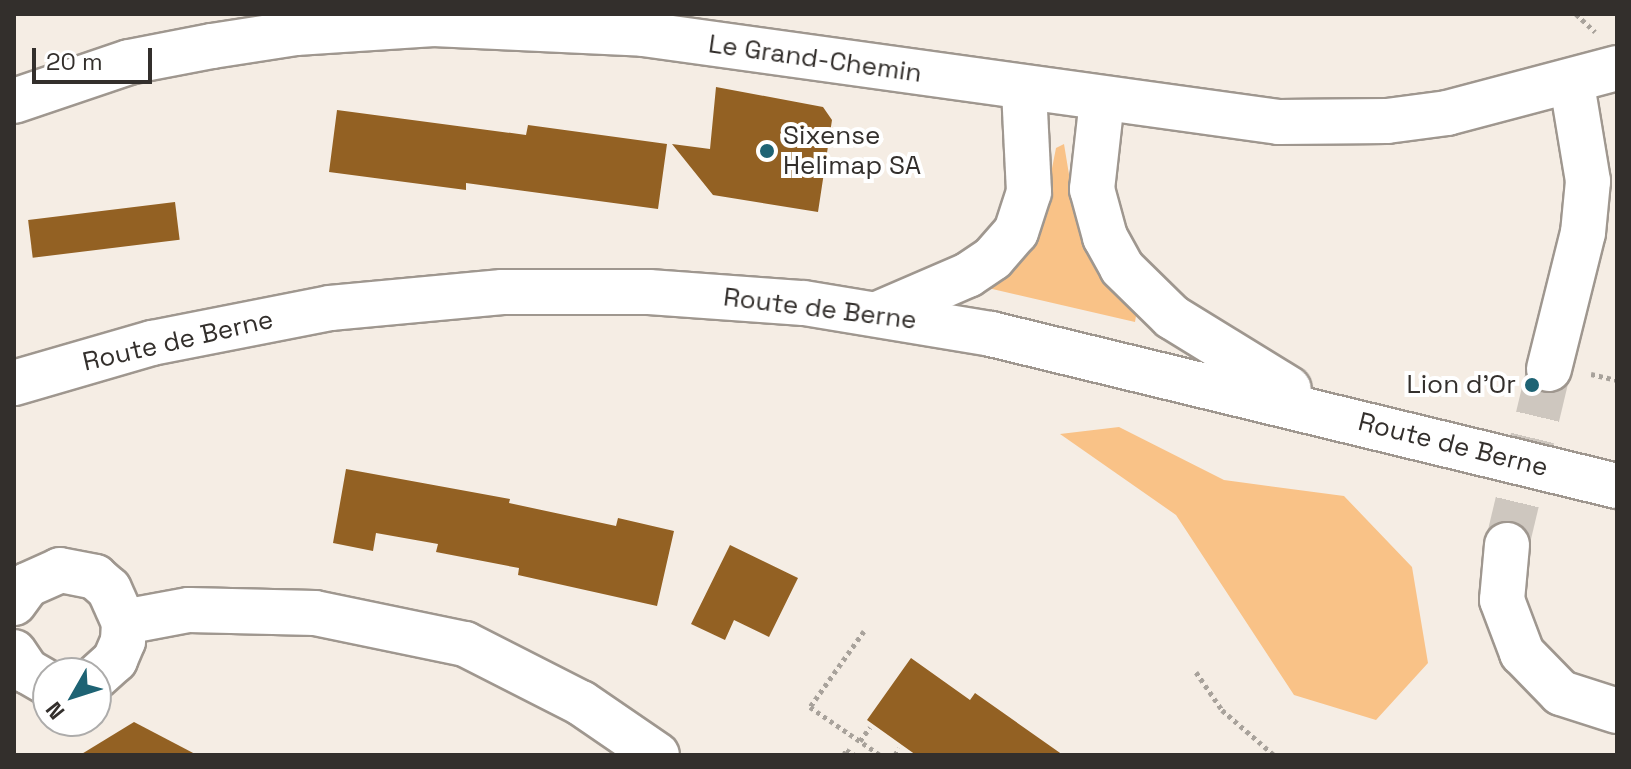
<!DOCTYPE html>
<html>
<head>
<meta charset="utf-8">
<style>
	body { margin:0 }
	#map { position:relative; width:1631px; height:769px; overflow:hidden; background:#f5ede4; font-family:"Space Grotesk",sans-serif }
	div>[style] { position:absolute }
	.green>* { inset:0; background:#f9c287 }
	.building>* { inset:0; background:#936123; transform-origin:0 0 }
	.minor-tunnel>* { height:44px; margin-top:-22px; transform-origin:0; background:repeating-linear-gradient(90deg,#cec7bf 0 44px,transparent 0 66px) }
	.path>* { height:5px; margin-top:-2.5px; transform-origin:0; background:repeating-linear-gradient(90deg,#a8a29b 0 4px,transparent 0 8px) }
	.roads { filter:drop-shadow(2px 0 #9f978f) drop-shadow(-2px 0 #9f978f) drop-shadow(0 2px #9f978f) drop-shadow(0 -2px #9f978f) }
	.minor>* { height:44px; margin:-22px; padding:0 22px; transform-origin:22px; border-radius:22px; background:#fff }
	.major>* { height:44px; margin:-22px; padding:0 22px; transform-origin:22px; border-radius:22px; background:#fff }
	.dots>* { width:22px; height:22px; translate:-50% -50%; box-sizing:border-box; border:4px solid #fff; border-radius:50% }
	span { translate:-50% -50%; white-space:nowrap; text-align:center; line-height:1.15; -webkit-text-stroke:8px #fff; paint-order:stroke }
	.street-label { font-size:26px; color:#332f2c }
	.poi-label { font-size:26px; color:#332f2c }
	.left { translate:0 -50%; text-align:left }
	.right { translate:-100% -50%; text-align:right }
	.frame { position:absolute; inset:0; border:16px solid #332f2c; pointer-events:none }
	.north { position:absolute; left:32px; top:657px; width:80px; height:80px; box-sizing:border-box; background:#fff; border:2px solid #adacab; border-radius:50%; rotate:231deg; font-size:22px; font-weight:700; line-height:32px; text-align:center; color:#332f2c }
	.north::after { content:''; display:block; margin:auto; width:28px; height:36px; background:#1e6374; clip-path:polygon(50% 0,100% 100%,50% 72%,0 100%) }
	.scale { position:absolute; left:32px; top:48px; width:120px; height:36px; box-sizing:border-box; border:4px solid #332f2c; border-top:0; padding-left:10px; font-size:24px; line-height:28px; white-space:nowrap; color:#332f2c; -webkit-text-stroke:6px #fff; paint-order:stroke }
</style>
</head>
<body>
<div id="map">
	<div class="green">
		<div style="clip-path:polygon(1064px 144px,1076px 217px,1089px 253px,1106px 283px,1136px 316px,1135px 322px,988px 288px,1026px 255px,1039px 234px,1056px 148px)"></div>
		<div style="clip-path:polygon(1119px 427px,1224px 480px,1344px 496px,1412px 567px,1428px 663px,1376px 720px,1294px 695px,1176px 515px,1060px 434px)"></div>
	</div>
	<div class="building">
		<div style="clip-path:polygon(716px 87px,823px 107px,832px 120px,818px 212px,713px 195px,672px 144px,710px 149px)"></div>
		<div style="clip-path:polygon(337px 110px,526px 135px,528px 125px,667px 144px,658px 209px,466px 183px,466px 190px,329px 172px)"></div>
		<div style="left:175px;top:202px;width:38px;height:148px;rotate:83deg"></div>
		<div style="clip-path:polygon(346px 469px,510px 499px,509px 503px,616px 526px,618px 518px,674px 531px,657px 606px,518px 575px,519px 568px,436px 552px,438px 544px,376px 533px,373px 551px,333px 543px)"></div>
		<div style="clip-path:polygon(730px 545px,798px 578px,769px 637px,734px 620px,725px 640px,691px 624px)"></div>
		<div style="clip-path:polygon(911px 658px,970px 700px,975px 693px,1063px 755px,916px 755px,867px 720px)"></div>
		<div style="clip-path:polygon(134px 722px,197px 755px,80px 755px)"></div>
	</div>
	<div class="minor-tunnel">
		<div style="left:1507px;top:545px;width:181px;rotate:-76.6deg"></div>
	</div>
	<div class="path">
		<div style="left:1576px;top:14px;width:26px;rotate:43deg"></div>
		<div style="left:1591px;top:374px;width:27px;rotate:13deg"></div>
		<div style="left:864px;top:631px;width:93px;rotate:125.4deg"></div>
		<div style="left:810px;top:707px;width:85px;rotate:34.4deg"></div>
		<div style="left:1196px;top:672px;width:46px;rotate:55.6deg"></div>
		<div style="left:1222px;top:710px;width:69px;rotate:40.9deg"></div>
		<div style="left:860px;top:741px;width:17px;rotate:-54deg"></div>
		<div style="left:844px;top:755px;width:5px;rotate:-68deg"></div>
		<div style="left:846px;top:750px;width:10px;rotate:29deg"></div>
		<div style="left:895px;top:755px;width:8px;rotate:-60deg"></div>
	</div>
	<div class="roads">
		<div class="minor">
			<div style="left:14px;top:101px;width:121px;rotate:-18.7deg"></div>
			<div style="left:129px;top:62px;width:85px;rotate:-10.9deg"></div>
			<div style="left:212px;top:46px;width:85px;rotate:-8.8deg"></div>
			<div style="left:296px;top:33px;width:138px;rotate:-3.7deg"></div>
			<div style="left:434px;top:24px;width:209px;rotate:2.7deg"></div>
			<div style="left:643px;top:34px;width:642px;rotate:7.88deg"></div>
			<div style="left:1279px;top:122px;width:108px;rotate:-0.5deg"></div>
			<div style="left:1387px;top:121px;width:61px;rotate:-7.6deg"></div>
			<div style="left:1447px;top:113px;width:176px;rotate:-14.8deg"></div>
			<div style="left:1549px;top:369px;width:140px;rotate:-76deg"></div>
			<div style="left:1583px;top:233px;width:52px;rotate:-84.5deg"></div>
			<div style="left:1588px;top:181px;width:98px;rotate:-99.4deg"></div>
			<div style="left:1507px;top:545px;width:55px;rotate:95.2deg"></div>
			<div style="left:1502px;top:600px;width:57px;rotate:69.3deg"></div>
			<div style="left:1522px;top:653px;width:56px;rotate:45.7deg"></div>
			<div style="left:1561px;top:693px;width:59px;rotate:17.8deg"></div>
			<div style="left:14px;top:603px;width:22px;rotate:-54deg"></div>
			<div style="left:27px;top:585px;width:36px;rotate:-24deg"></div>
			<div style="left:60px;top:570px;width:36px;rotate:11deg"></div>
			<div style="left:95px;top:577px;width:18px;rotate:41deg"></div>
			<div style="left:109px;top:589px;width:36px;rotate:66deg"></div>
			<div style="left:124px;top:622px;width:19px;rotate:93deg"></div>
			<div style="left:123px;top:641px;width:21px;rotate:113deg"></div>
			<div style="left:115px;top:660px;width:25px;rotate:138deg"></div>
			<div style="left:124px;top:622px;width:66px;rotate:-10.5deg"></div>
			<div style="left:189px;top:610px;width:126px;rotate:1.4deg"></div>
			<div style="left:315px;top:613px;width:153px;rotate:11.7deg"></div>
			<div style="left:465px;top:644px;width:130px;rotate:27deg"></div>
			<div style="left:581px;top:703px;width:92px;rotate:34.4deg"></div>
			<div style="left:14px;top:652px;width:23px;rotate:56deg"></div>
			<div style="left:27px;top:671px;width:24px;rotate:30deg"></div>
		</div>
		<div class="major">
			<div style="left:1102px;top:100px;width:90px;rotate:96.4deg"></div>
			<div style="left:1092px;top:189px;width:50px;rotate:74.8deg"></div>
			<div style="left:1105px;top:237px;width:35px;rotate:61deg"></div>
			<div style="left:1122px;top:268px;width:70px;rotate:44.4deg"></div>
			<div style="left:1172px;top:317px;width:137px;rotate:31.6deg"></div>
			<div style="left:880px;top:313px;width:96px;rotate:-23.4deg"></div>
			<div style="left:968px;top:275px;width:30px;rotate:-34deg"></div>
			<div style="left:993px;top:258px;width:35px;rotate:-49deg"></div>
			<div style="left:1016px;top:232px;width:42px;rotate:-72deg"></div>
			<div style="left:1029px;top:192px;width:103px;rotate:-92.8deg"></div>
			<div style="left:14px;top:383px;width:144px;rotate:-16.2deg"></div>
			<div style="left:152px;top:343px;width:181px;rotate:-11.1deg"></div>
			<div style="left:330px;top:308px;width:173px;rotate:-5.3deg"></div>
			<div style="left:502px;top:292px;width:147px"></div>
			<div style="left:649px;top:292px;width:155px;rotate:4.1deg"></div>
			<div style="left:804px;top:303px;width:190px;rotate:9.4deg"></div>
			<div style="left:991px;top:334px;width:644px;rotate:13.65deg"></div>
		</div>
	</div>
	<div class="dots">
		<div style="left:767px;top:151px;background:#1e6374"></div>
		<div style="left:1532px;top:385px;background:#1e6374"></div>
	</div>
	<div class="street-label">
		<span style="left:815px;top:59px;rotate:8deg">Le Grand-Chemin</span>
		<span style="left:820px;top:309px;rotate:7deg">Route de Berne</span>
		<span style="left:178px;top:341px;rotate:-13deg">Route de Berne</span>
		<span style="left:1453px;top:445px;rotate:14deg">Route de Berne</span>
	</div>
	<div class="poi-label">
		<span class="left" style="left:783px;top:151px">Sixense<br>Helimap SA</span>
		<span class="right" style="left:1516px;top:385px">Lion d'Or</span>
	</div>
	<div class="frame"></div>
	<div class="north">N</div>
	<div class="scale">20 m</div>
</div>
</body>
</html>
